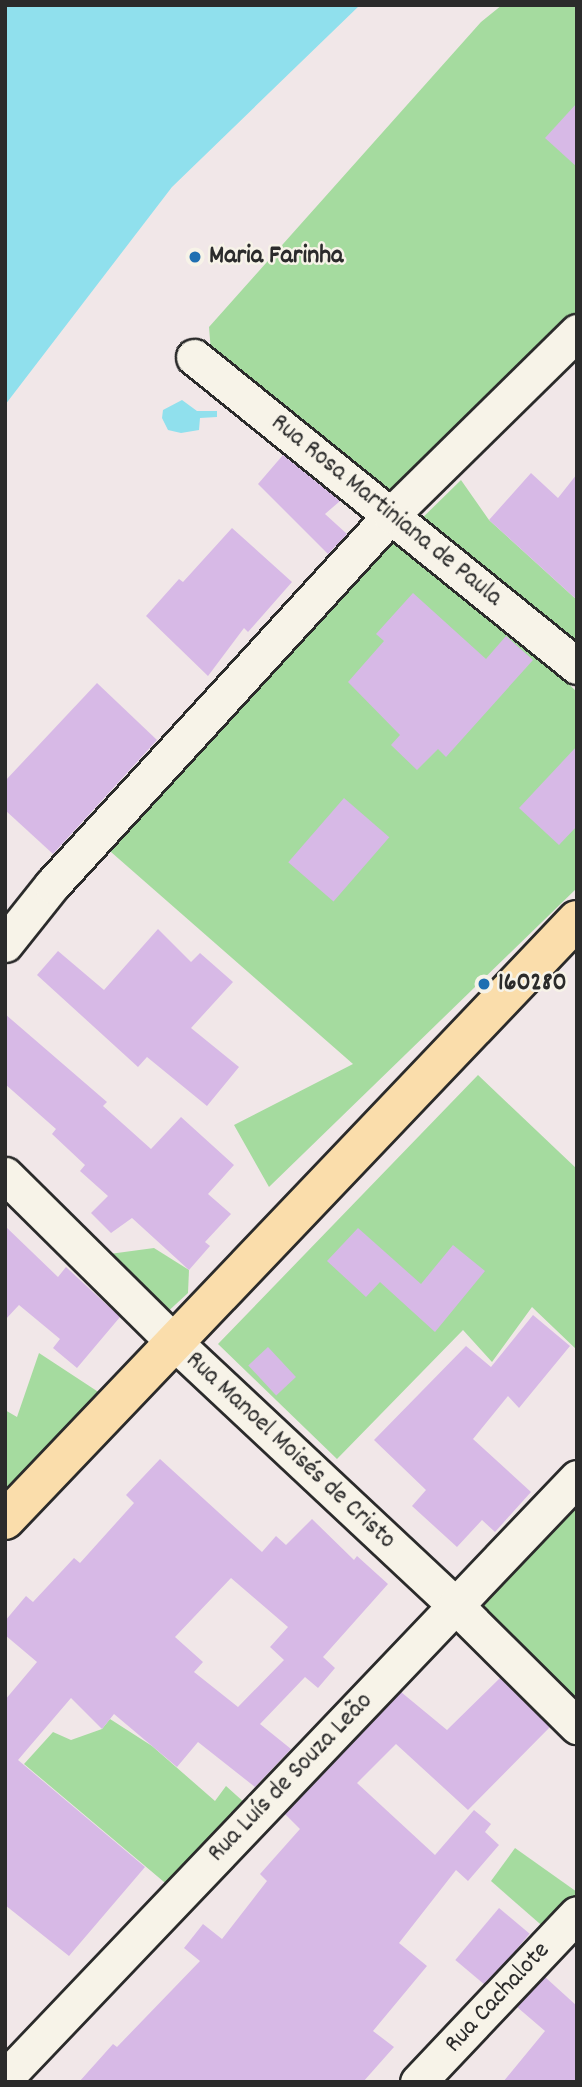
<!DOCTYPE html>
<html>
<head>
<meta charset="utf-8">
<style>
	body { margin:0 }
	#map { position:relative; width:582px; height:2087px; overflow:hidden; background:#f1e7e8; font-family:Dekko,sans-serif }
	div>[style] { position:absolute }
	.green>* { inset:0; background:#a5db9f }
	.water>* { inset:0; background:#90e0ed }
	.building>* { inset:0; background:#d7b9e6; transform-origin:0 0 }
	.roads { filter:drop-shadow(2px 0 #2b2b2b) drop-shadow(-2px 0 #2b2b2b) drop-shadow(0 2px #2b2b2b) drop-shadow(0 -2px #2b2b2b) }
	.minor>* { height:35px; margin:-17.5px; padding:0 17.5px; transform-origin:17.5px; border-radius:17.5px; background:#f7f3e8 }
	.major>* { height:38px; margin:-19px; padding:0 19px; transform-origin:19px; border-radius:19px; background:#faddab }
	.dots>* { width:19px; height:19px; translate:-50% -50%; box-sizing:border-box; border:4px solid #f7f3e8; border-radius:50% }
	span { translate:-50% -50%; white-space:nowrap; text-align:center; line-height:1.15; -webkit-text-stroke:5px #f7f3e8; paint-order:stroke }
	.poi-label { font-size:26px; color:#2b2b2b; font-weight:700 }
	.left { translate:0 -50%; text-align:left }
	.street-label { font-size:26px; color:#2b2b2b }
	.frame { position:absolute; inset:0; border:7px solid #2b2b2b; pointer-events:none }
</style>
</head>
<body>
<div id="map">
	<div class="green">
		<div style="clip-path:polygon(502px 5px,577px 5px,577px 345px,391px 515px,577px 692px,577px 888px,269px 1187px,234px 1125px,353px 1064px,103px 845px,388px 547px,391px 515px,211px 352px,209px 327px,481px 22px)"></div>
		<div style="clip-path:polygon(461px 480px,489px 520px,577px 600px,577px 666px,413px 527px)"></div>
		<div style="clip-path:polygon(478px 1075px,577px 1169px,577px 1350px,532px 1307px,492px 1362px,463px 1330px,337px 1459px,218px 1344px)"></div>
		<div style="clip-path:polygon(154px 1248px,189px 1270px,188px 1293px,163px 1316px,102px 1255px)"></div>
		<div style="clip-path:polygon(39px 1353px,106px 1397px,5px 1504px,5px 1410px,17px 1417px)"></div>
		<div style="clip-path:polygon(577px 1501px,577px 1707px,477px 1606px)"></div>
		<div style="clip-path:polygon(110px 1719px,152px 1746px,215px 1801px,226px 1786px,246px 1804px,170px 1887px,24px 1764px,53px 1732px,71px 1740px,102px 1729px)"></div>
		<div style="clip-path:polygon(515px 1848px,577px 1892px,577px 1901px,547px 1930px,491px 1881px)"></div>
	</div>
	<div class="water">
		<div style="clip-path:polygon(5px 5px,360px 5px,172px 187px,5px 405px)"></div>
		<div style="clip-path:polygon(182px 400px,197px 411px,217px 411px,217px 417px,200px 418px,199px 430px,181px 433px,168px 430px,162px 418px,163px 410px)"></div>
	</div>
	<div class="building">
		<div style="clip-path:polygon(577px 103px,577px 167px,545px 138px)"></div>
		<div style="clip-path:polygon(283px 455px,340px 501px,325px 514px,347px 534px,328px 554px,258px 484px)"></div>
		<div style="clip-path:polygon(531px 473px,558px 498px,577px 474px,577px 600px,489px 520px)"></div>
		<div style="clip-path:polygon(232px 528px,292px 582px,248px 632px,244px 628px,208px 676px,146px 616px,179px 579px,183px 582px)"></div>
		<div style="clip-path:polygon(413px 593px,486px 659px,506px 636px,533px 660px,446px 757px,438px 749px,417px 770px,391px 745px,400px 735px,348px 682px,384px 641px,376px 634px)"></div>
		<div style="clip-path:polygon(97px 683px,157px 740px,53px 854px,5px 810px,5px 781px)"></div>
		<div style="clip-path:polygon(577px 746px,577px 826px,559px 845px,519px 808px)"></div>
		<div style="left:344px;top:798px;width:60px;height:85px;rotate:41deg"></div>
		<div style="clip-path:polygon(158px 929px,191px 962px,200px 953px,233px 982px,191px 1028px,239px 1067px,207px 1106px,147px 1057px,138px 1067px,37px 975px,58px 951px,104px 990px)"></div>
		<div style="clip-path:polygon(5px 1014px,107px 1102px,103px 1106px,151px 1149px,181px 1117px,234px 1165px,208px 1194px,231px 1214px,205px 1242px,210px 1246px,189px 1270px,132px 1218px,111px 1233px,91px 1213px,108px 1196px,80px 1171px,85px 1165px,52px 1134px,56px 1129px,5px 1084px)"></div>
		<div style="clip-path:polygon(5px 1226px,58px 1277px,66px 1267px,120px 1317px,77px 1368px,53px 1348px,60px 1339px,19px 1305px,5px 1320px)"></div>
		<div style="clip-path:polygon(358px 1228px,421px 1284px,453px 1245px,485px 1271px,435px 1332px,380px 1282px,366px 1297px,327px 1261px)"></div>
		<div style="clip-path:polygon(533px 1315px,570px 1346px,519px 1408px,508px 1396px,473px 1439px,531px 1492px,495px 1532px,482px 1520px,457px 1547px,412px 1506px,426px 1490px,374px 1440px,466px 1346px,491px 1367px)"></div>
		<div style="left:268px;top:1347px;width:41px;height:27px;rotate:47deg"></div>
		<div style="clip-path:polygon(evenodd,160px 1459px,262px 1552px,276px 1536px,286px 1545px,312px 1519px,354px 1560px,357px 1556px,388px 1584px,323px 1657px,335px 1668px,318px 1688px,305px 1677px,260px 1724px,291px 1749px,255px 1787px,198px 1742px,177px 1767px,114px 1714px,102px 1729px,71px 1698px,18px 1760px,145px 1867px,69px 1956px,5px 1905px,5px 1700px,37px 1662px,5px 1635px,5px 1621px,26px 1596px,33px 1602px,74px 1558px,80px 1563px,134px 1503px,126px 1495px,160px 1459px,231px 1578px,288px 1627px,270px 1647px,284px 1660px,238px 1707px,194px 1672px,203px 1662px,175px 1637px,231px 1578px)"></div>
		<div style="clip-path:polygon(500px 1678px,550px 1727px,468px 1810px,396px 1744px,357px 1783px,435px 1855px,474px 1810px,491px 1824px,485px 1832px,499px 1845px,468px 1881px,456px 1870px,399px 1943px,427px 1966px,373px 2031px,394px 2047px,363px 2082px,79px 2082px,113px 2044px,117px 2047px,200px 1961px,184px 1948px,203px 1924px,222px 1939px,267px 1881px,260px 1874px,300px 1829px,285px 1814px,401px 1692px,447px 1730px)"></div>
		<div style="left:499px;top:1908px;width:40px;height:68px;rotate:40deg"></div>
		<div style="clip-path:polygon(545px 1977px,577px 2006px,577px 2082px,503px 2082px,545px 2031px,517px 2007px)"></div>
	</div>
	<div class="roads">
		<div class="minor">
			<div style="left:194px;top:357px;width:492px;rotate:38.9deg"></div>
			<div style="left:5px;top:944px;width:75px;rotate:-51.5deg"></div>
			<div style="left:52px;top:885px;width:502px;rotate:-47.5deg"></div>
			<div style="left:391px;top:515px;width:261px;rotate:-44.5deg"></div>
			<div style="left:5px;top:1175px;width:236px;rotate:44.7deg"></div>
			<div style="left:173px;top:1341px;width:386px;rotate:43.1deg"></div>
			<div style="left:455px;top:1605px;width:172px;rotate:44.8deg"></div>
			<div style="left:5px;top:2078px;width:829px;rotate:-46.37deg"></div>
			<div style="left:418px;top:2082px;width:231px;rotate:-46.6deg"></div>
		</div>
		<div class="major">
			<div style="left:5px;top:1520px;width:829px;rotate:-46.37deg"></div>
		</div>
	</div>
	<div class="dots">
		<div style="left:195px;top:257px;background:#1f6fb2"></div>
		<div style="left:484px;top:984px;background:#1f6fb2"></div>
	</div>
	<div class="poi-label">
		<span class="left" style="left:209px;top:257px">Maria Farinha</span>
		<span class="left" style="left:498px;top:984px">160280</span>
	</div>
	<div class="street-label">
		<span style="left:386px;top:511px;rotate:39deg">Rua Rosa Martiniana de Paula</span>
		<span style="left:290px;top:1451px;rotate:43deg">Rua Manoel Moisés de Cristo</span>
		<span style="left:291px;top:1778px;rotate:-46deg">Rua Luís de Souza Leão</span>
		<span style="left:498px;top:1998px;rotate:-47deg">Rua Cachalote</span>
	</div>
	<div class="frame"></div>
</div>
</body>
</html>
